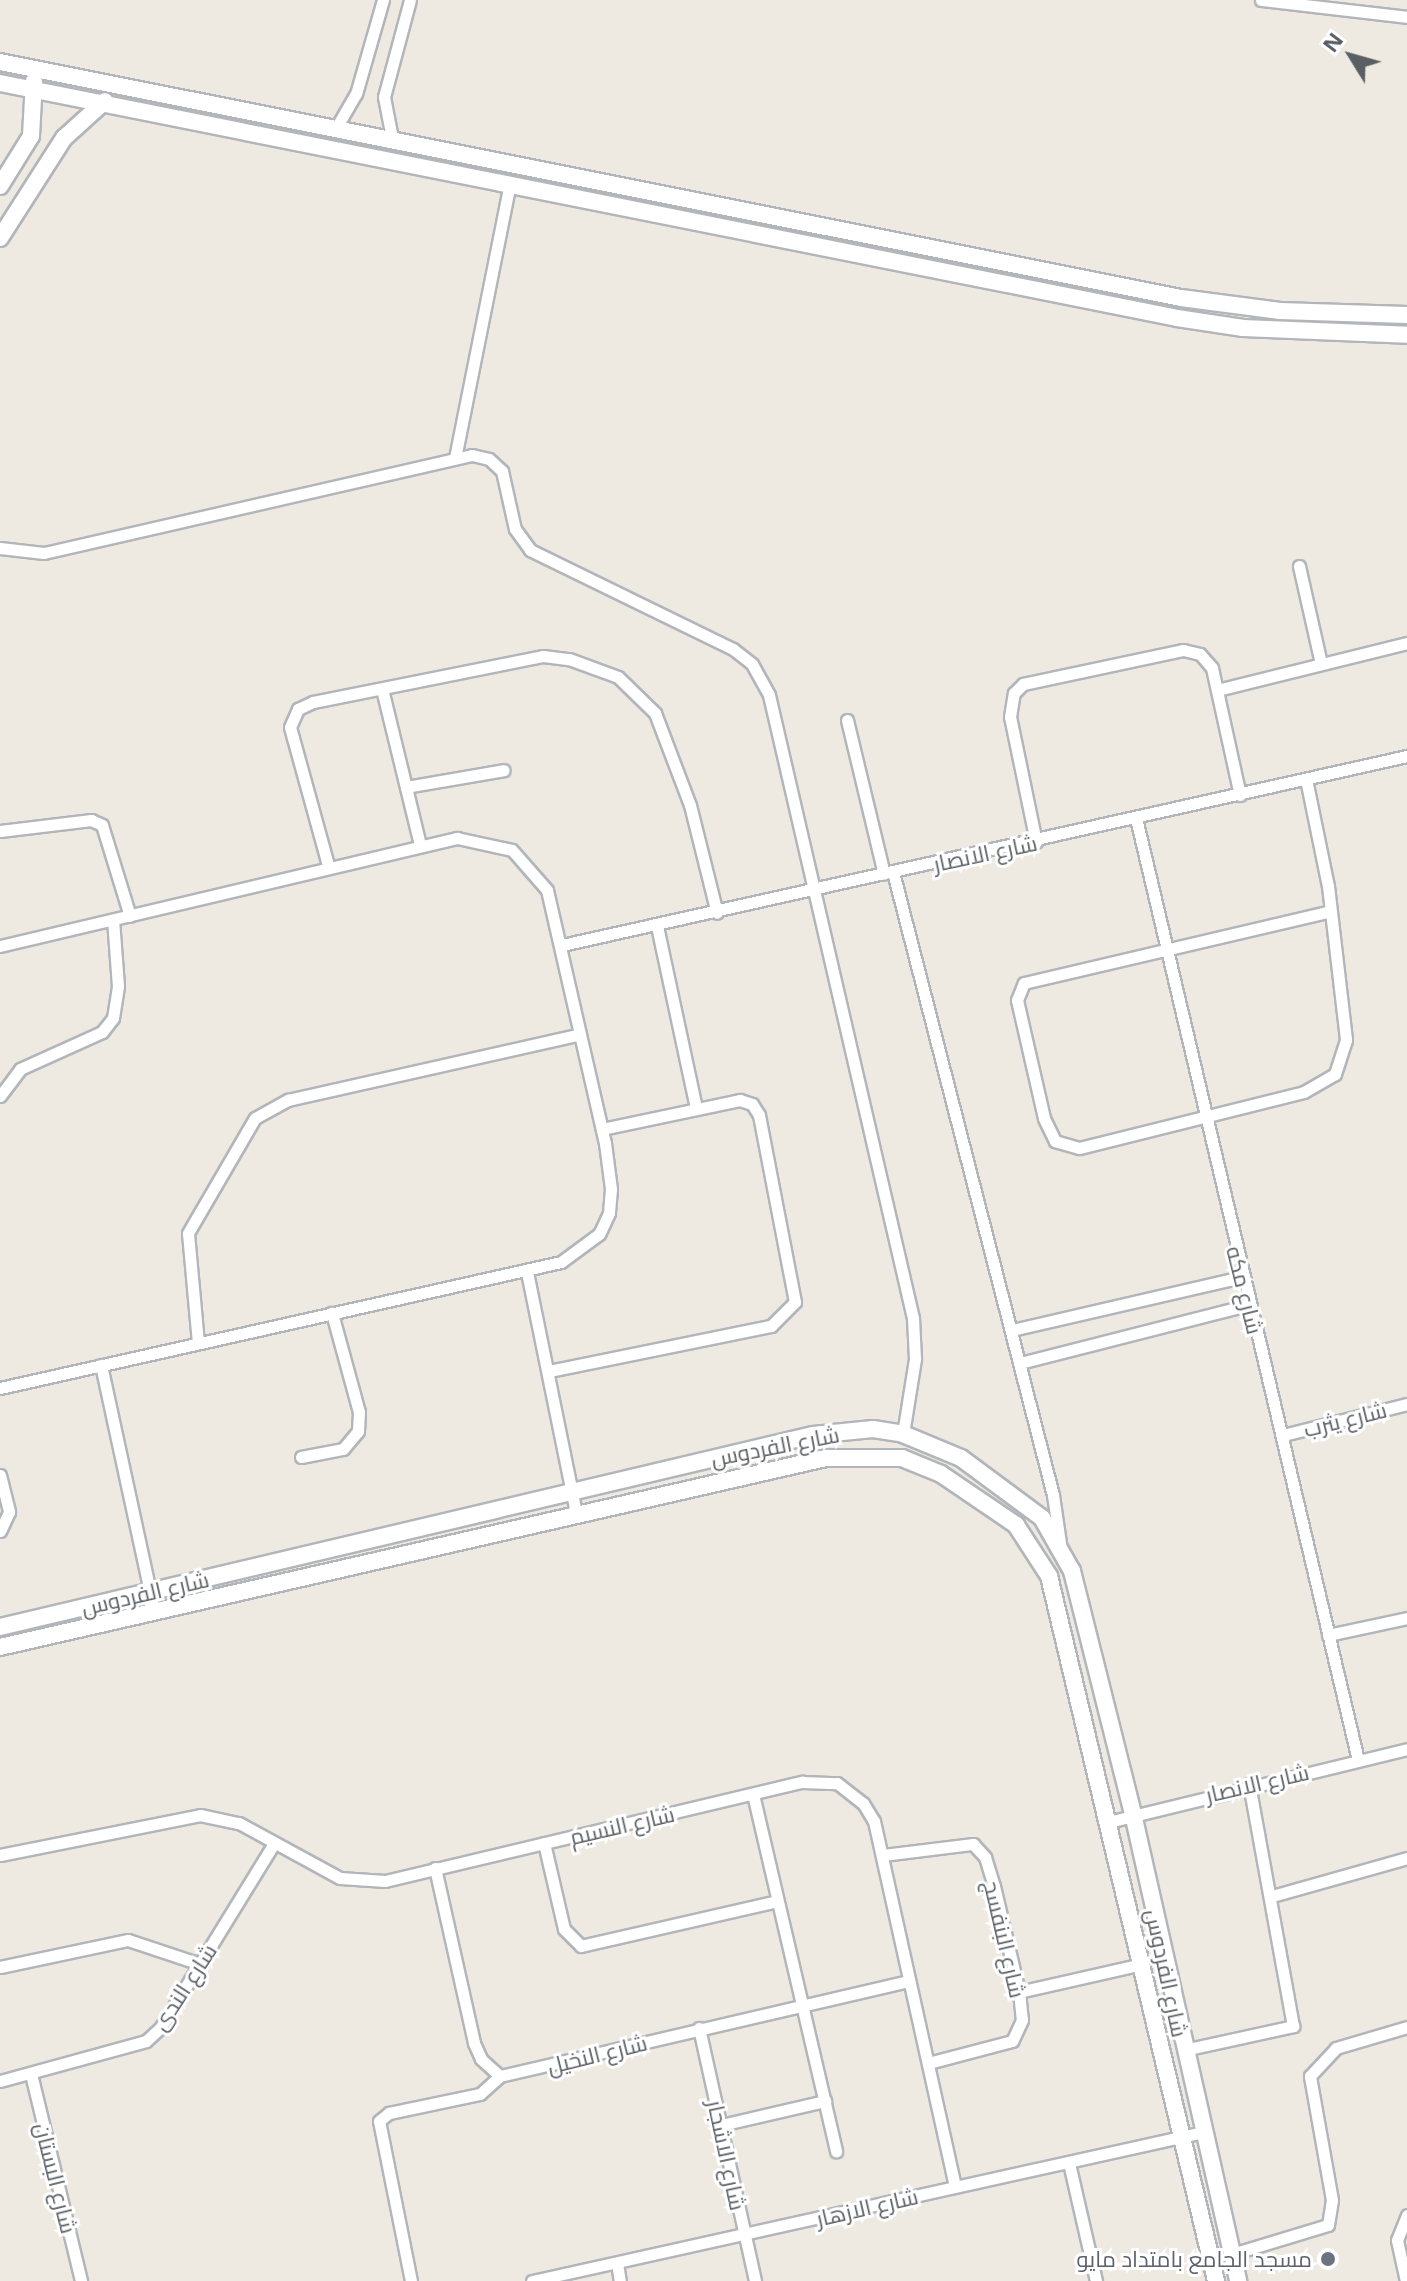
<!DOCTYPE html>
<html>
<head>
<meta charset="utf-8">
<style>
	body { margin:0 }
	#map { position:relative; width:1407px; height:2281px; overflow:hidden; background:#eee9e1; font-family:"Open Sans",Cairo,sans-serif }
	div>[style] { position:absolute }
	.roads { filter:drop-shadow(2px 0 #b2b6ba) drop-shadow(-2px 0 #b2b6ba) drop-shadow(0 2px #b2b6ba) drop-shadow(0 -2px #b2b6ba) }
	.street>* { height:11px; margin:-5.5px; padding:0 5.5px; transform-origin:5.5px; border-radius:5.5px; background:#fff }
	.secondary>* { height:16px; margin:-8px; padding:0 8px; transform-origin:8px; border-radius:8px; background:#fff }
	.dots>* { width:22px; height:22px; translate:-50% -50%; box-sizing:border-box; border:4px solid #fff; border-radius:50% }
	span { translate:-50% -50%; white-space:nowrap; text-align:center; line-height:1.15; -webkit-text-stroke:6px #fff; paint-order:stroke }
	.street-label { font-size:22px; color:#595f63 }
	.worship-label { font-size:22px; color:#5b616d }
	.right { translate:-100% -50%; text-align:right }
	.north { position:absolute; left:1311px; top:16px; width:80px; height:80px; -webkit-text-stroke:6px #fff; paint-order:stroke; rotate:307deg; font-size:22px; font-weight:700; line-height:32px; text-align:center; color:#595f63 }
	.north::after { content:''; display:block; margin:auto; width:28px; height:36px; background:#595f63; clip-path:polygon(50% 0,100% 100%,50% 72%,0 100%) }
</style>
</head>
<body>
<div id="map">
	<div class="roads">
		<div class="street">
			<div style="left:1261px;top:0;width:147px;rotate:6.6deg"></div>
			<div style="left:336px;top:128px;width:39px;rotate:-60deg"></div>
			<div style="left:356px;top:94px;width:98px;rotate:-74deg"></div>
			<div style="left:392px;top:138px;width:42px;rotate:-101deg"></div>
			<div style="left:384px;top:97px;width:100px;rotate:-75deg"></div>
			<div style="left:455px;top:458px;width:281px;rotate:-78.7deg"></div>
			<div style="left:0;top:548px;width:44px;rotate:6.5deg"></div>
			<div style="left:44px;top:553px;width:439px;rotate:-12.9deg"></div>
			<div style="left:472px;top:455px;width:17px;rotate:13deg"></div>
			<div style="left:489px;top:459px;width:18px;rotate:43deg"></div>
			<div style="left:502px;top:471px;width:59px;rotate:77.4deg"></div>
			<div style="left:515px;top:529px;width:26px;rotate:54deg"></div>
			<div style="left:530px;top:550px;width:226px;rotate:26deg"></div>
			<div style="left:733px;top:649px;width:24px;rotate:38deg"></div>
			<div style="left:752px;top:664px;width:35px;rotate:61deg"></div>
			<div style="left:769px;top:695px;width:639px;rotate:76.99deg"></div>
			<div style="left:913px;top:1318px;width:41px;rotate:87.2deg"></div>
			<div style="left:915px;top:1359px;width:76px;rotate:99.1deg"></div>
			<div style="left:1299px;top:566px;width:100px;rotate:77.3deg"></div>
			<div style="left:382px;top:689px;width:161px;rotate:76.3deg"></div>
			<div style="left:1217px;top:690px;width:196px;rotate:-13.9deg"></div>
			<div style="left:847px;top:720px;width:158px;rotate:76.5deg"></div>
			<div style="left:1306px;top:779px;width:109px;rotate:78.4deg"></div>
			<div style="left:1328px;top:886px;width:155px;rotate:83.3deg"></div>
			<div style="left:1346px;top:1040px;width:36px;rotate:108deg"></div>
			<div style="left:1335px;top:1074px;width:36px;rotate:150deg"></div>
			<div style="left:1304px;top:1092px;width:232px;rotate:166deg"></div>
			<div style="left:1079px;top:1148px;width:25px;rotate:-164deg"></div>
			<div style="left:1055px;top:1141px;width:25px;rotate:-116deg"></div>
			<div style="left:1044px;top:1118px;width:121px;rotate:-102.9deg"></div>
			<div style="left:1017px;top:1000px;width:18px;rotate:-68deg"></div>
			<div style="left:1024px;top:983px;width:314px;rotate:-13.2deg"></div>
			<div style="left:406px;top:787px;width:99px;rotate:-9.8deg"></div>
			<div style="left:1136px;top:818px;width:968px;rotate:76.74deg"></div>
			<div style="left:0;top:831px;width:92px;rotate:-6.9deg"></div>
			<div style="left:91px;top:820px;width:12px;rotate:24deg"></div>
			<div style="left:102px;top:825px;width:95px;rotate:72.9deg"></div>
			<div style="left:1036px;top:842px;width:128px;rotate:-101.7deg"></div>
			<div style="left:1010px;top:717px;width:24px;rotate:-81deg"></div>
			<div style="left:1014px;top:693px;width:13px;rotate:-45deg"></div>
			<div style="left:1023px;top:684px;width:164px;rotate:-12deg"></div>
			<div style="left:1183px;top:650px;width:17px;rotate:13deg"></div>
			<div style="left:1200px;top:654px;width:18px;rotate:49deg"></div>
			<div style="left:1212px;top:668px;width:130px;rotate:77.6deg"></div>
			<div style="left:328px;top:865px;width:132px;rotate:-105.4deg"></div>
			<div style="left:293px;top:738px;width:11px;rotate:-105deg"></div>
			<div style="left:290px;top:727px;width:20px;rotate:-66deg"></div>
			<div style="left:298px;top:709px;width:17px;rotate:-25deg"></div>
			<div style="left:313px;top:702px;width:235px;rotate:-11.3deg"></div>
			<div style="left:543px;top:656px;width:26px;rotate:7deg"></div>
			<div style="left:569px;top:659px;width:52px;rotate:20.2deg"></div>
			<div style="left:618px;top:677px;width:52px;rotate:44.2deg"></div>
			<div style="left:655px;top:713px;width:98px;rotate:69.2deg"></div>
			<div style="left:690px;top:805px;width:111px;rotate:76deg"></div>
			<div style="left:893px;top:872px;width:643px;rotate:75.6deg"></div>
			<div style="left:1053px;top:1495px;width:49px;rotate:81.7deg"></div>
			<div style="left:657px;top:926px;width:186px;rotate:77.9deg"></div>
			<div style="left:562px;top:945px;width:866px;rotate:-12.61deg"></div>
			<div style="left:0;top:946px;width:470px;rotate:-13.3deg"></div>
			<div style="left:457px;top:838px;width:56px;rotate:12.3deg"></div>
			<div style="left:512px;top:850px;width:53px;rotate:48.8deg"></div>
			<div style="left:547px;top:890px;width:260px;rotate:77.1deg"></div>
			<div style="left:605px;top:1143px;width:46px;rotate:82.6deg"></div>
			<div style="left:611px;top:1189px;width:24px;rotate:95deg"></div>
			<div style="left:609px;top:1213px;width:23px;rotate:115deg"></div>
			<div style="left:599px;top:1234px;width:47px;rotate:143.6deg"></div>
			<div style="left:561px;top:1262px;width:575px;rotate:167.34deg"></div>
			<div style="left:0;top:1096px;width:34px;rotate:-53deg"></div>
			<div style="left:20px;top:1069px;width:90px;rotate:-24.3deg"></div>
			<div style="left:102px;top:1032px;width:18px;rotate:-52deg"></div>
			<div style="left:113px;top:1018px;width:32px;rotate:-81deg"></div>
			<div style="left:118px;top:986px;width:66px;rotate:-94.3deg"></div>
			<div style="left:527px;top:1272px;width:246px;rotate:78.5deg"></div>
			<div style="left:1012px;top:1330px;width:235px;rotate:-13deg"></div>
			<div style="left:198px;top:1343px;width:110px;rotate:-95.2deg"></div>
			<div style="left:188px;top:1233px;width:133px;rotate:-59.8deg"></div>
			<div style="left:255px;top:1118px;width:38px;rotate:-29deg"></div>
			<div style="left:288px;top:1100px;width:299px;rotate:-12.7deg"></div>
			<div style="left:1020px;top:1363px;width:235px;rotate:-14.3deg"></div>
			<div style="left:101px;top:1365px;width:252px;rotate:77.8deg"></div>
			<div style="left:549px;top:1371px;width:227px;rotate:-11.5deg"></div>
			<div style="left:771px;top:1326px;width:34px;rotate:-45deg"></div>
			<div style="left:795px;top:1302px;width:190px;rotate:-100.9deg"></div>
			<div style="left:759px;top:1115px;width:13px;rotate:-122deg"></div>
			<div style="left:752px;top:1104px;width:13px;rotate:-162deg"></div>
			<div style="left:740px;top:1100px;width:141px;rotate:168.1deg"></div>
			<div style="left:1283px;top:1435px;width:128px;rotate:-14deg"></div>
			<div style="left:301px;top:1457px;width:43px;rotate:-10.8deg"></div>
			<div style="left:343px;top:1449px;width:23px;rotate:-50deg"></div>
			<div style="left:358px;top:1431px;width:19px;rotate:-87deg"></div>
			<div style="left:359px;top:1412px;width:103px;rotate:-105.3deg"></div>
			<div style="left:0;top:1475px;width:38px;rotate:76deg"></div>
			<div style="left:9px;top:1512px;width:21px;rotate:115deg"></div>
			<div style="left:1328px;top:1635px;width:81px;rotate:-12.1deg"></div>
			<div style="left:753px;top:1794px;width:367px;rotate:76.9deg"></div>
			<div style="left:1108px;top:1822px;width:308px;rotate:-13.7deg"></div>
			<div style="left:544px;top:1843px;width:88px;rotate:76.9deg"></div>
			<div style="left:564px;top:1929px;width:24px;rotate:45deg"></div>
			<div style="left:581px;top:1946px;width:201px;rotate:-12.9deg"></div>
			<div style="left:0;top:1855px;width:204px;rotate:-11.3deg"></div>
			<div style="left:200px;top:1815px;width:40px;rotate:12deg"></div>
			<div style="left:239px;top:1823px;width:115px;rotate:28.6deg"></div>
			<div style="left:340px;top:1878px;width:45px;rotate:3.8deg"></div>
			<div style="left:385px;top:1881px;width:429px;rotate:-13.4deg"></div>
			<div style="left:802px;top:1782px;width:35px;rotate:2deg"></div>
			<div style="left:837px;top:1783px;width:33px;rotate:38deg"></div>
			<div style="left:863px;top:1803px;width:21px;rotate:59deg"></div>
			<div style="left:874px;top:1821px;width:374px;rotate:77.5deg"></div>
			<div style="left:883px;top:1855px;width:91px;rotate:-7deg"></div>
			<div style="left:973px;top:1844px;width:18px;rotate:47deg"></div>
			<div style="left:985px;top:1857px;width:30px;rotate:73deg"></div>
			<div style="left:994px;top:1886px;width:109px;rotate:76.7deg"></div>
			<div style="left:1019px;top:1992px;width:28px;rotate:84deg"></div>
			<div style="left:1022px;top:2020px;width:23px;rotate:115deg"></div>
			<div style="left:1012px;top:2041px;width:87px;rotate:165.3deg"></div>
			<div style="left:435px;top:1868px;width:179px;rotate:77.4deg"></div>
			<div style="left:474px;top:2043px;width:17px;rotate:66deg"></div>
			<div style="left:481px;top:2059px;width:25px;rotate:42deg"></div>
			<div style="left:500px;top:2076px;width:420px;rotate:-13.1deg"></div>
			<div style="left:1272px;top:1896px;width:140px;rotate:-15.7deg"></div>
			<div style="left:0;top:1967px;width:131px;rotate:-11.9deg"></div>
			<div style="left:128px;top:1940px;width:76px;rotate:18.4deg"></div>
			<div style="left:1019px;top:1992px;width:126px;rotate:-12.8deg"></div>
			<div style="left:699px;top:2028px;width:259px;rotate:77.5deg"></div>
			<div style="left:1184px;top:2050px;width:112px;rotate:-12.4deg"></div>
			<div style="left:1293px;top:2026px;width:246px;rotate:-100.3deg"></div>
			<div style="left:31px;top:2074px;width:213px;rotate:76.4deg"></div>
			<div style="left:0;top:2081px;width:151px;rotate:-15.3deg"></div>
			<div style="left:146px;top:2041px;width:21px;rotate:-43deg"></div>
			<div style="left:161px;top:2027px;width:216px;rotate:-58.4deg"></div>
			<div style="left:721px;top:2125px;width:107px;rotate:-13deg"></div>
			<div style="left:1069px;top:2163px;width:121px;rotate:77.1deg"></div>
			<div style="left:1232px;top:2254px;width:100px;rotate:-16.8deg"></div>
			<div style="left:1328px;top:2225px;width:25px;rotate:-81deg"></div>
			<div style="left:1332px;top:2200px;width:126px;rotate:-100.1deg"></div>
			<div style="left:1310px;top:2076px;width:38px;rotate:-47deg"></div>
			<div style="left:1336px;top:2048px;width:74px;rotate:-16.5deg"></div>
			<div style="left:617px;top:2263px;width:18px;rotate:81deg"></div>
			<div style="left:411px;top:2281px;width:163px;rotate:-101.3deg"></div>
			<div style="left:379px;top:2121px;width:13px;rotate:-39deg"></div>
			<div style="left:389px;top:2113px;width:93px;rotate:-11.8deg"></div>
			<div style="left:480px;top:2094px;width:27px;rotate:-42deg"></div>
			<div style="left:532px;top:2281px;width:687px;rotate:-12.52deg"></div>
			<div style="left:1406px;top:2281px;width:42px;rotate:-102.4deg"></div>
			<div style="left:1397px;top:2240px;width:27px;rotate:-68deg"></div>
		</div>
		<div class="secondary">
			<div style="left:0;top:62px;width:1204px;rotate:11.3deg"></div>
			<div style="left:1181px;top:298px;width:100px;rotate:7.5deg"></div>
			<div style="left:1280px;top:311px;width:127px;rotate:1.8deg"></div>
			<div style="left:0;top:83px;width:1200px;rotate:11.29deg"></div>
			<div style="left:1177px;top:318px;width:67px;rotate:8.6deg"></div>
			<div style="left:1243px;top:328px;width:164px;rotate:2.4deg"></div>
			<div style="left:0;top:186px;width:59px;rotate:-58.2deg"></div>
			<div style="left:31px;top:136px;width:55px;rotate:-86.9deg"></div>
			<div style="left:0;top:238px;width:119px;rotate:-57.4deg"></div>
			<div style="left:64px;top:138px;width:55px;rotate:-42.1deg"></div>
			<div style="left:0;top:1627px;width:835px;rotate:-13.29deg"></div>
			<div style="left:813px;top:1435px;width:60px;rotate:-5.7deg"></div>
			<div style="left:873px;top:1429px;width:30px;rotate:9deg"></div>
			<div style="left:903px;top:1434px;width:63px;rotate:22.5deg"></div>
			<div style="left:961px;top:1458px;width:101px;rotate:36.5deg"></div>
			<div style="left:1042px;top:1518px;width:61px;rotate:60.5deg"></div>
			<div style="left:1072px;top:1571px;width:251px;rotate:75.9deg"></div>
			<div style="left:1133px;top:1814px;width:479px;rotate:77.3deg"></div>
			<div style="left:0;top:1647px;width:847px;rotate:-12.89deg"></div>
			<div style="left:826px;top:1458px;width:76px"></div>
			<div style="left:902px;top:1458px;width:42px;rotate:22.3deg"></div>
			<div style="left:941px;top:1474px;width:91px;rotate:34.2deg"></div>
			<div style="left:1016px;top:1525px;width:61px;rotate:57.1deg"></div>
			<div style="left:1049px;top:1576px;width:725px;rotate:76.67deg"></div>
		</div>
	</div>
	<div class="dots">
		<div style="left:1328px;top:2259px;background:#6b7280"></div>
	</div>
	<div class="street-label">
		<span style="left:985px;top:853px;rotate:-12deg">شارع الانصار</span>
		<span style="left:1245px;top:1290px;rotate:76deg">شارع مكه</span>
		<span style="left:1345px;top:1419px;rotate:-14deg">شارع يثرب</span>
		<span style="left:775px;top:1446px;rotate:-11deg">شارع الفردوس</span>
		<span style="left:145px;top:1593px;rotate:-13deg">شارع الفردوس</span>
		<span style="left:1257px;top:1783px;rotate:-13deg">شارع الانصار</span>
		<span style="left:622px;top:1825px;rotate:-13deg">شارع النسيم</span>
		<span style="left:1005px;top:1939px;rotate:77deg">شارع البنفسج</span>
		<span style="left:1167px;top:1973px;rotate:78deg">شارع الفردوس</span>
		<span style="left:184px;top:1987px;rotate:-57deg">شارع الندى</span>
		<span style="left:597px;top:2054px;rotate:-14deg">شارع النخيل</span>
		<span style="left:727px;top:2155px;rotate:78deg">شارع الاشجار</span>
		<span style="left:56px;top:2178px;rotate:76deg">شارع البستان</span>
		<span style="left:867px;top:2207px;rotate:-13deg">شارع الازهار</span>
	</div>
	<div class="worship-label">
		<span class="right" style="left:1312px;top:2259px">مسجد الجامع بامتداد مايو</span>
	</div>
	<div class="north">N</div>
</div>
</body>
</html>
